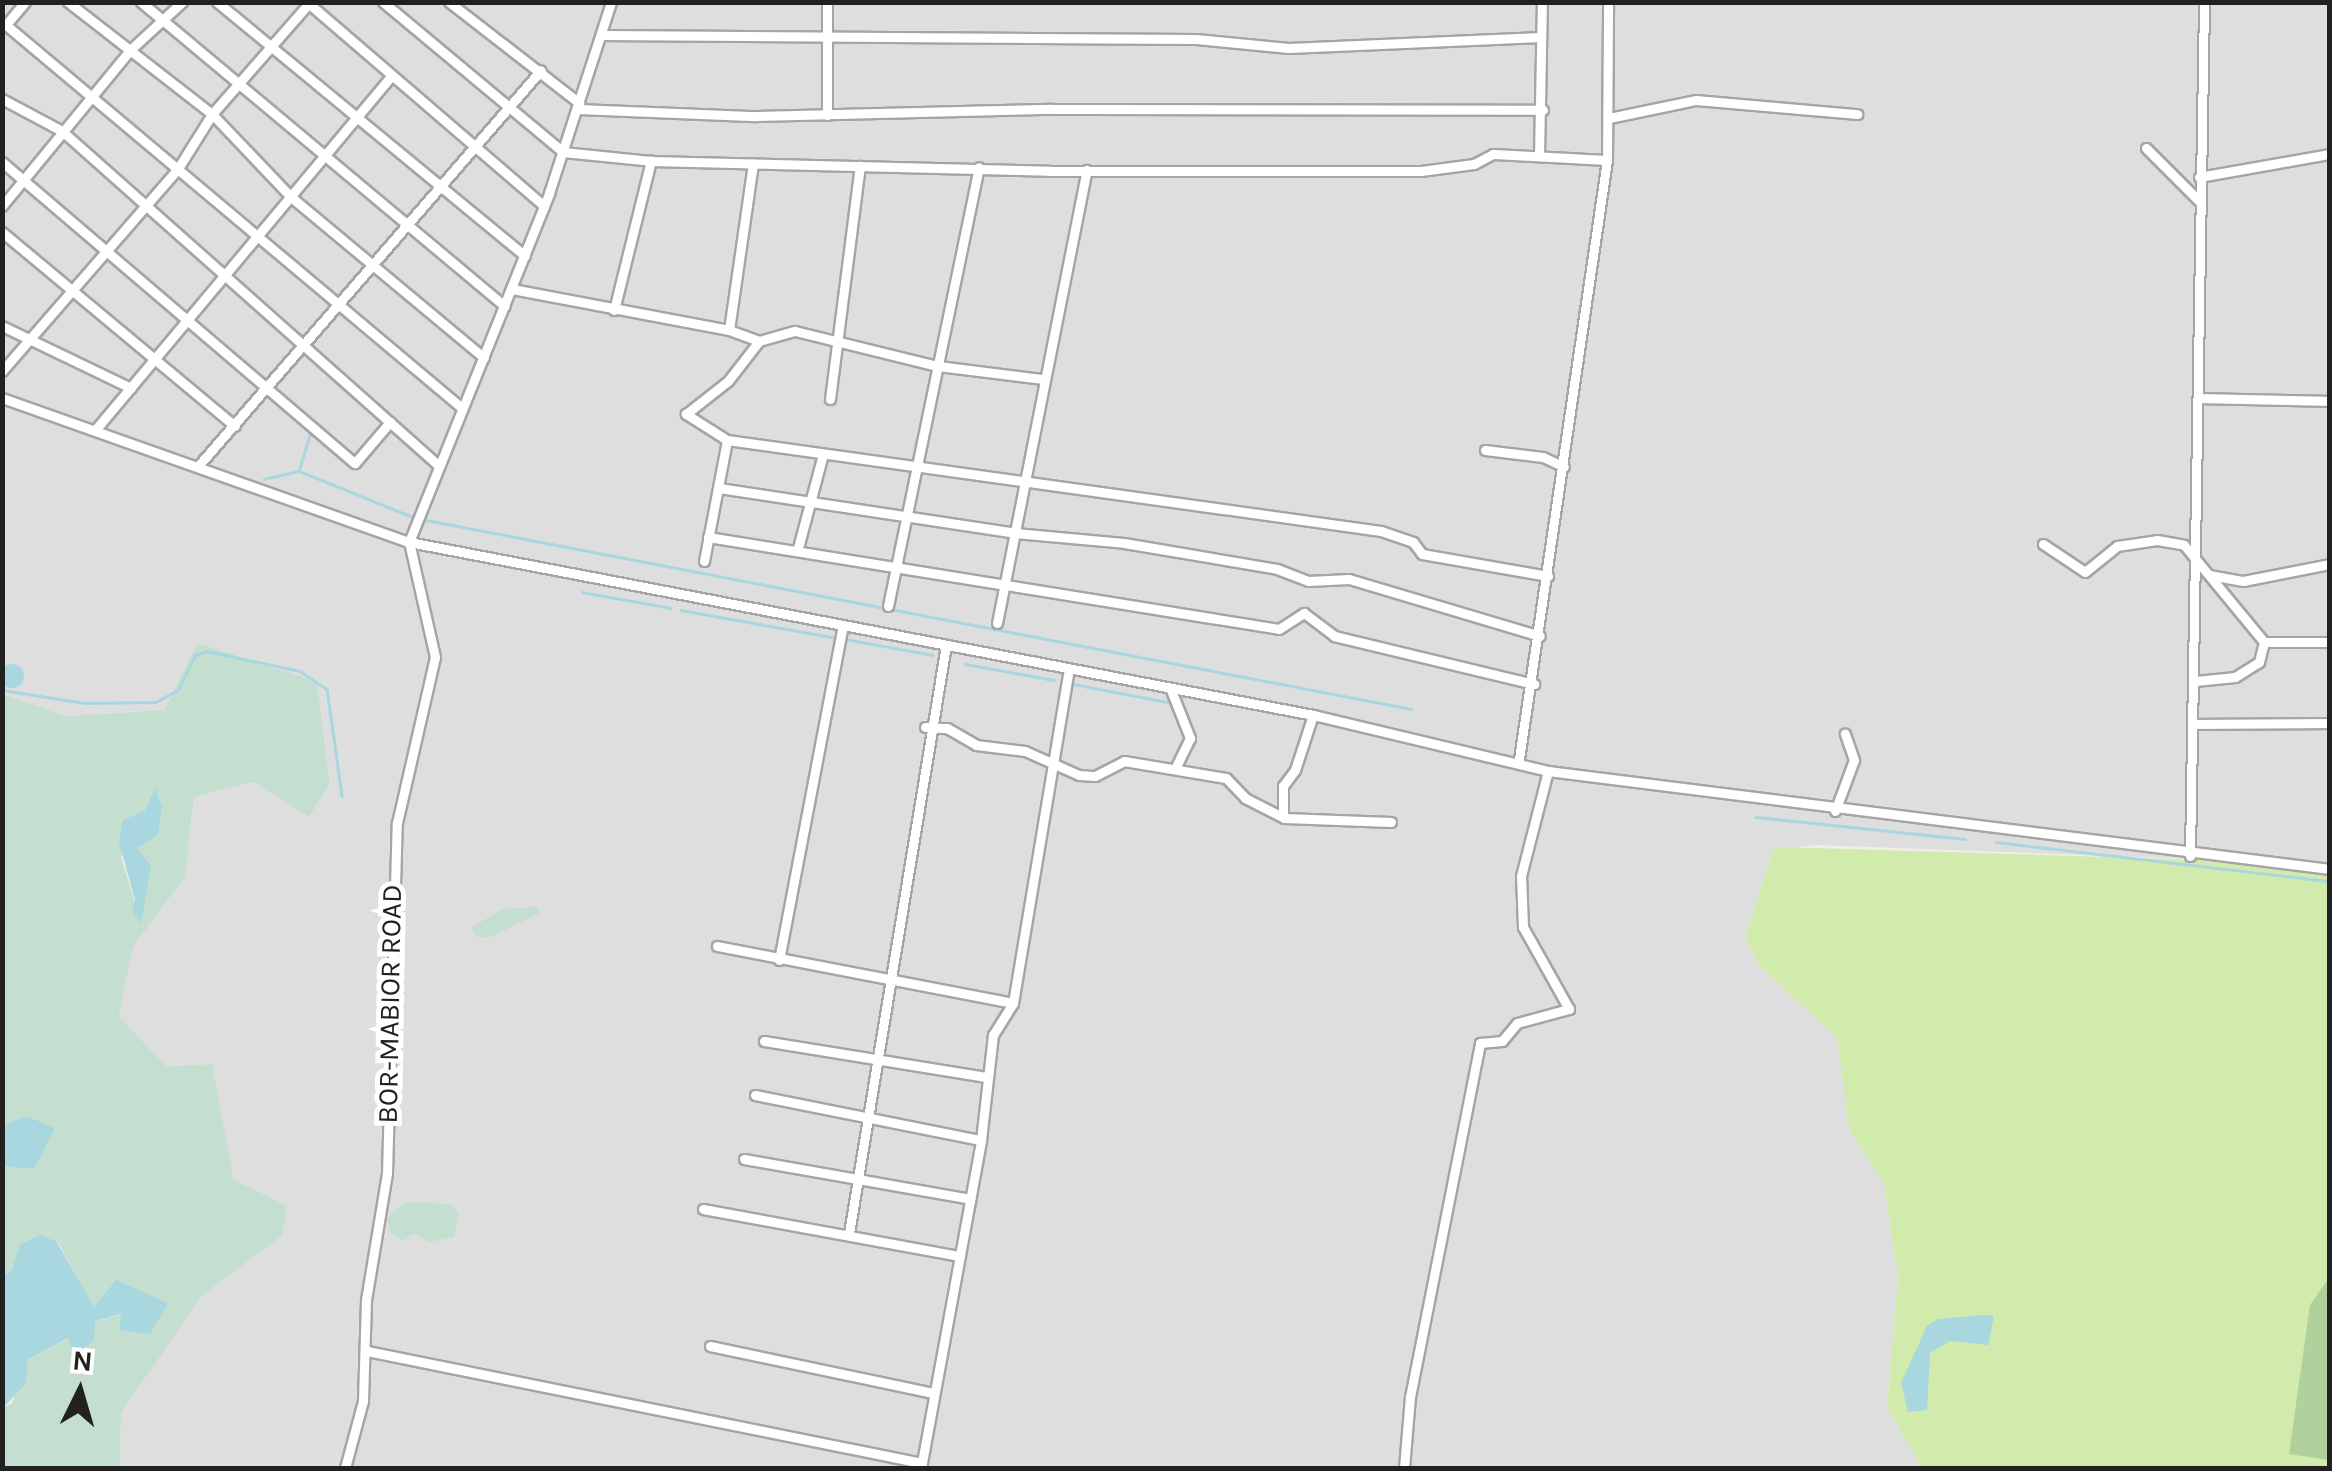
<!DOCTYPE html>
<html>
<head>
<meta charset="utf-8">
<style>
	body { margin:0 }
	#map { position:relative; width:2332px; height:1471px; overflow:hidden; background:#f1ede7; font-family:Karla,sans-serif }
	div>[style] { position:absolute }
	.residential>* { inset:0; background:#dfdede }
	.grass>* { inset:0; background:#d1ebad }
	.forest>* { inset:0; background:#b0d09c }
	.wetland>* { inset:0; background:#c4dfd0 }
	.water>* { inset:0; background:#a8d7df }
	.round { border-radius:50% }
	.stream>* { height:2.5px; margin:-1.25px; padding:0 1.25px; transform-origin:1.25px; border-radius:1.25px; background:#a8d7df }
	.roads { filter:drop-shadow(2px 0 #a5a5a5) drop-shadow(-2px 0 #a5a5a5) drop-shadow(0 2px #a5a5a5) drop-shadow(0 -2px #a5a5a5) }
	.minor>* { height:9px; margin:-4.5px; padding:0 4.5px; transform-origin:4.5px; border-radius:4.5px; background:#fff }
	span { translate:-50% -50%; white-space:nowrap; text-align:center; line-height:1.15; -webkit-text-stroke:10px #fff; paint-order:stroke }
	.street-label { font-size:28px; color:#212121 }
	.frame { position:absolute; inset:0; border:5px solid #212121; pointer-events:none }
	.north { position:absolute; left:30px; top:1341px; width:100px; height:100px; -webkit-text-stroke:8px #fff; paint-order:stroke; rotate:5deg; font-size:28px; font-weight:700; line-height:40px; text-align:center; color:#212121 }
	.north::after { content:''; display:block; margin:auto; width:35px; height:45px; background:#212121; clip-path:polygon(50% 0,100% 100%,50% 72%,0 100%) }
</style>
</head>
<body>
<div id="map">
	<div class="residential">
		<div style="clip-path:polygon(3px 3px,2329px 3px,2329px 864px,1816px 845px,1773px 850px,1745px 938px,1760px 967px,1837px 1038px,1849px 1129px,1884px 1184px,1898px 1278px,1887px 1407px,1922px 1468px,120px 1468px,121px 1413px,202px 1296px,282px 1236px,234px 1180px,211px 1064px,166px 1066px,119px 1016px,133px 947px,185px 877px,194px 797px,253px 782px,309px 817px,330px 784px,317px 683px,198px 643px,164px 710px,66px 716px,3px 694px)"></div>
	</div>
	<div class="grass">
		<div style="clip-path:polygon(1782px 847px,2329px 864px,2329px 1468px,1922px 1468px,1887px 1407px,1898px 1278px,1884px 1184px,1849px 1129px,1837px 1038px,1760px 967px,1745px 938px,1773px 850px)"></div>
	</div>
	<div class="forest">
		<div style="clip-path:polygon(2329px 1278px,2329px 1460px,2289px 1454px,2310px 1305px)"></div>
	</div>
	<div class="wetland">
		<div style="clip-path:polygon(evenodd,198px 643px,317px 682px,330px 784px,309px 817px,253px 782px,194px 797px,185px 877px,133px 947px,119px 1016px,166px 1066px,212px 1064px,234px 1180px,287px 1206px,282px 1236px,202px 1296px,121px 1413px,120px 1468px,3px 1468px,3px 1408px,12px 1403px,27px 1360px,69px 1338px,74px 1353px,95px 1321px,168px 1303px,94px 1308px,58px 1242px,3px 1275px,3px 1166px,26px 1116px,3px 1125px,3px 694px,66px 716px,164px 710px,198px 643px,155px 788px,137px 848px,141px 922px,121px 857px,155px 788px)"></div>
		<div style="clip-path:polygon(537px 907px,540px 913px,490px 937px,477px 937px,470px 928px,503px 909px)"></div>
		<div style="clip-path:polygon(406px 1202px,451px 1204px,459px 1213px,454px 1237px,429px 1242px,413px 1233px,403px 1241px,390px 1232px,387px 1218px)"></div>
	</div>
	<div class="water">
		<div class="round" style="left:0;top:664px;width:24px;height:24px"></div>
		<div style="clip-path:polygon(155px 788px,162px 807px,158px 834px,137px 848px,151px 866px,141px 923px,132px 911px,135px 900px,119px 842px,123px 820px,144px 811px)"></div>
		<div style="clip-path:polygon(26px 1116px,55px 1128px,34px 1169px,3px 1166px,3px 1125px)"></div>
		<div style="clip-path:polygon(41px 1235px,57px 1242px,94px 1307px,116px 1280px,168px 1303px,150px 1334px,119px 1330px,121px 1314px,95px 1321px,94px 1341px,74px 1354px,68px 1338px,27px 1360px,26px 1383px,3px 1408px,3px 1275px,12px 1270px,20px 1244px)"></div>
		<div style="clip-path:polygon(1984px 1315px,1994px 1316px,1988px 1345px,1950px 1341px,1930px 1353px,1927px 1410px,1908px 1412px,1901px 1383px,1927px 1326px,1937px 1319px)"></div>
	</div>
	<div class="stream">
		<div style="left:299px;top:470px;width:42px;rotate:-73.3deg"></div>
		<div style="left:264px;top:479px;width:36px;rotate:-13deg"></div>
		<div style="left:299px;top:471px;width:123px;rotate:22deg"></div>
		<div style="left:421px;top:519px;width:1008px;rotate:10.86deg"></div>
		<div style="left:582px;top:592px;width:90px;rotate:10.2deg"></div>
		<div style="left:681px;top:610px;width:158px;rotate:10.2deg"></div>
		<div style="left:845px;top:639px;width:89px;rotate:10.3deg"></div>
		<div style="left:965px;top:664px;width:90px;rotate:10.2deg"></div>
		<div style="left:1073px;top:684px;width:96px;rotate:10.8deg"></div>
		<div style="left:2px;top:690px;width:84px;rotate:8.9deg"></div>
		<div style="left:85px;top:703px;width:71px;rotate:-0.8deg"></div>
		<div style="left:156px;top:702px;width:25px;rotate:-29deg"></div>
		<div style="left:178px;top:690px;width:39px;rotate:-64deg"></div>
		<div style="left:195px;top:655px;width:13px;rotate:-18deg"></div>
		<div style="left:207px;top:651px;width:95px;rotate:12.1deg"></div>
		<div style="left:300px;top:671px;width:32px;rotate:34deg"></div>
		<div style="left:327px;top:689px;width:108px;rotate:82deg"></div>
		<div style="left:1756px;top:817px;width:210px;rotate:6deg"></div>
		<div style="left:1996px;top:842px;width:336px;rotate:6.7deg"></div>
	</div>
	<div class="roads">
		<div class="minor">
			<div style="left:25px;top:2px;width:30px;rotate:130deg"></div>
			<div style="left:6px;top:25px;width:596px;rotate:40.03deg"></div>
			<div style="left:68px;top:2px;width:182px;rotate:37.9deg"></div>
			<div style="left:212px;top:114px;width:115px;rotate:46.4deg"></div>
			<div style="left:291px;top:197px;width:251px;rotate:39.8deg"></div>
			<div style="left:141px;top:2px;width:474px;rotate:39.9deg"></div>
			<div style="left:217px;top:2px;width:399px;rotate:39.5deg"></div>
			<div style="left:307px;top:2px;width:313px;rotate:40.7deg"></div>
			<div style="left:383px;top:2px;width:234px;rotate:39.8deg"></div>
			<div style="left:563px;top:152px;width:88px;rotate:5.8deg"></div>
			<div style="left:651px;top:161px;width:398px;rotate:1.4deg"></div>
			<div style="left:1049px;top:171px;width:372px"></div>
			<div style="left:1421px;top:171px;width:53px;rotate:-7.5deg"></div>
			<div style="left:1474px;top:164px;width:21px;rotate:-28deg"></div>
			<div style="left:1493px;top:154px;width:114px;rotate:3deg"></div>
			<div style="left:449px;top:2px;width:165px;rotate:37.8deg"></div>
			<div style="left:601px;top:35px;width:595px;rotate:0.39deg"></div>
			<div style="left:1196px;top:39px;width:93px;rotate:5.5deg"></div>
			<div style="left:1289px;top:48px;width:252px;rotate:-2.5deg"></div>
			<div style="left:2px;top:99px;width:68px;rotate:28.1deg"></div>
			<div style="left:62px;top:131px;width:502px;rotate:41.61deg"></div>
			<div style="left:578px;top:109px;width:178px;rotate:2.3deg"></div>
			<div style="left:756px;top:116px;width:296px;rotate:-1.4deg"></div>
			<div style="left:1052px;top:109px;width:491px;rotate:0.1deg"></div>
			<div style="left:827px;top:115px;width:113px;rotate:-90deg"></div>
			<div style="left:1609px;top:118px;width:89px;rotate:-11.7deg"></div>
			<div style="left:1696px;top:100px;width:162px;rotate:5deg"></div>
			<div style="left:2146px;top:148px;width:75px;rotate:45deg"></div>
			<div style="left:1539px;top:156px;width:154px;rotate:-88.9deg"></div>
			<div style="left:2px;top:162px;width:464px;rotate:40.5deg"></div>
			<div style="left:355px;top:463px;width:54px;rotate:-49.5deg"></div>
			<div style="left:2199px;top:177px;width:133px;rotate:-10deg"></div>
			<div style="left:2px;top:206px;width:202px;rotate:-50.6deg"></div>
			<div style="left:130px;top:50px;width:71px;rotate:-42.7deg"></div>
			<div style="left:2px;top:232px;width:303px;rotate:39.8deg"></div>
			<div style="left:512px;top:289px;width:221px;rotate:10.7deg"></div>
			<div style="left:729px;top:330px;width:32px;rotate:20deg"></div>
			<div style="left:759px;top:341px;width:37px;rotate:-16deg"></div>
			<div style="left:795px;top:331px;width:147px;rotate:13.8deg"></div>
			<div style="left:938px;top:366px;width:106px;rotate:7.1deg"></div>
			<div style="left:614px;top:310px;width:154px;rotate:-76.1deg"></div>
			<div style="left:2px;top:326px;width:143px;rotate:25.7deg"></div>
			<div style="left:729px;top:330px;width:168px;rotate:-81.8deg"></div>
			<div style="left:2px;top:371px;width:267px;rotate:-49deg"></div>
			<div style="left:177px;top:170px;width:66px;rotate:-58deg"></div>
			<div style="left:212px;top:114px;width:149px;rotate:-48.8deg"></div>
			<div style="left:2px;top:398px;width:432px;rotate:19.5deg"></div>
			<div style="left:409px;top:542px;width:920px;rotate:10.83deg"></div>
			<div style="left:1313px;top:715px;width:242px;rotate:13.4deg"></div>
			<div style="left:1548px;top:771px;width:788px;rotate:7.14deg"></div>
			<div style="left:2201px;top:398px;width:129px;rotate:1.3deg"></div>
			<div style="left:830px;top:399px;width:235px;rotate:-82.7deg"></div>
			<div style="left:96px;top:429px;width:461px;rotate:-50.1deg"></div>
			<div style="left:727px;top:440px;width:660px;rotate:7.92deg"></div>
			<div style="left:1381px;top:531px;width:34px;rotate:19deg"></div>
			<div style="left:1413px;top:542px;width:15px;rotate:53deg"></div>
			<div style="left:1422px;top:554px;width:128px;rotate:9.9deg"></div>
			<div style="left:1485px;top:450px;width:58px;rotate:6.9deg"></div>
			<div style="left:1543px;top:457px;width:23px;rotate:25deg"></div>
			<div style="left:199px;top:465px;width:522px;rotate:-49.11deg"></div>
			<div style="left:719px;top:488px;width:299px;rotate:8.6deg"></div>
			<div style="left:1015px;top:533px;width:109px;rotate:5.2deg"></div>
			<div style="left:1124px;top:543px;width:155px;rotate:9.6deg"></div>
			<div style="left:1277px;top:569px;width:33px;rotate:21deg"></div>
			<div style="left:1308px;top:581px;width:41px;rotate:-2.8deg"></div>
			<div style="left:1349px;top:579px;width:199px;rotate:16.6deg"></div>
			<div style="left:708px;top:537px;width:578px;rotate:9.15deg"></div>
			<div style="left:1279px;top:629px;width:30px;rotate:-33deg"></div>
			<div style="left:1304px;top:613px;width:38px;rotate:37deg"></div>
			<div style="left:1334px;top:636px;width:206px;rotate:13.5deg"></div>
			<div style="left:2043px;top:544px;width:50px;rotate:33.7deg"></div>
			<div style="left:2085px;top:572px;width:41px;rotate:-39.1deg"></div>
			<div style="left:2117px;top:546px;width:40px;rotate:-8.5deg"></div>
			<div style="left:2157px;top:540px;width:27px;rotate:10deg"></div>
			<div style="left:2184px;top:545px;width:126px;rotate:50.5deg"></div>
			<div style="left:2264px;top:642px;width:21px;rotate:104deg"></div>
			<div style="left:2259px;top:662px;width:28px;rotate:148deg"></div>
			<div style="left:2235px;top:677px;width:40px;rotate:174.3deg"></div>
			<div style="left:798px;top:548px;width:97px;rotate:-75.1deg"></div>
			<div style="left:704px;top:561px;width:123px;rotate:-79.2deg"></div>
			<div style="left:727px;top:440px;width:49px;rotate:-147.6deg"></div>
			<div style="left:686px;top:414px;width:53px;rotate:-38.2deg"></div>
			<div style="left:728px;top:381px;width:51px;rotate:-52.2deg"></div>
			<div style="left:2209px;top:575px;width:35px;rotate:10deg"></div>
			<div style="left:2243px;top:581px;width:89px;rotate:-11.1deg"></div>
			<div style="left:888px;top:606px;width:448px;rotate:-78.3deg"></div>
			<div style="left:997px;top:623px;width:462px;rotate:-78.8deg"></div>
			<div style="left:2264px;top:642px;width:66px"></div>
			<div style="left:1171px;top:690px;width:52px;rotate:68.4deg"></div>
			<div style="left:1190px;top:738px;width:34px;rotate:116deg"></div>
			<div style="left:2194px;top:724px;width:136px;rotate:-0.4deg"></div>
			<div style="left:925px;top:727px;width:22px;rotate:3deg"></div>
			<div style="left:947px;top:728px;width:34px;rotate:30deg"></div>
			<div style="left:976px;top:745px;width:49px;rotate:7deg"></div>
			<div style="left:1025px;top:751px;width:59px;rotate:24deg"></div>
			<div style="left:1079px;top:775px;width:16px;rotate:4deg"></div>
			<div style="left:1095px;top:776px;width:33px;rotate:-27deg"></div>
			<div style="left:1124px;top:761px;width:103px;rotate:9.5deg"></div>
			<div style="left:1226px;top:778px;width:28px;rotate:46deg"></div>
			<div style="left:1245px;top:798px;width:44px;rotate:27.1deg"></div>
			<div style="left:1284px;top:818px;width:107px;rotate:2.1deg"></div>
			<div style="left:1519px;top:759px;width:605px;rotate:-81.64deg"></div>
			<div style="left:1607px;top:160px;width:158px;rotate:-89.6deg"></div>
			<div style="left:1835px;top:811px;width:54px;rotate:-69.6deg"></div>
			<div style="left:1854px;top:760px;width:28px;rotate:-109deg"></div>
			<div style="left:1283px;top:815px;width:29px;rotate:-90deg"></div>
			<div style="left:1283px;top:786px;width:20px;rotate:-53deg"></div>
			<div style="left:1295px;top:770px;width:58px;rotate:-71.9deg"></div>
			<div style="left:2190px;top:856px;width:854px;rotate:-89.06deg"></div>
			<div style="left:717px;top:946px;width:301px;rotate:10.9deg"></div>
			<div style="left:779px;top:960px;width:341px;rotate:-79.2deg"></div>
			<div style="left:764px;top:1041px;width:225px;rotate:9.2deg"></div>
			<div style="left:755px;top:1095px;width:230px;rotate:11.3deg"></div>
			<div style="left:744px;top:1159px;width:230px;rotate:10deg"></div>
			<div style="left:703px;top:1209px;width:261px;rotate:10.4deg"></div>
			<div style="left:849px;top:1233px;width:596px;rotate:-80.63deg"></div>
			<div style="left:710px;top:1346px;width:228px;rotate:11.9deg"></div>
			<div style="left:367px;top:1351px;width:566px;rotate:11.41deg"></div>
			<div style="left:345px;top:1468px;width:69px;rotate:-75deg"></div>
			<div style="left:363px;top:1401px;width:101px;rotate:-88.3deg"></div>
			<div style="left:366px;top:1300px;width:129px;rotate:-80.6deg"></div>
			<div style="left:387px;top:1173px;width:350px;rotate:-88.4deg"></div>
			<div style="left:397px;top:823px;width:170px;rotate:-77.1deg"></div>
			<div style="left:435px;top:657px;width:118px;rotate:-102.7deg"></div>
			<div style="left:409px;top:542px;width:376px;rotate:-68.1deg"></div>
			<div style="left:549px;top:193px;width:201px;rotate:-72deg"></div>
			<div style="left:921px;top:1468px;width:333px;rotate:-79.6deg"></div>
			<div style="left:981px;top:1140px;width:106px;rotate:-83.5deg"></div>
			<div style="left:993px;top:1035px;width:38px;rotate:-58deg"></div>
			<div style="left:1013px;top:1003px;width:339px;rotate:-80.5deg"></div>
			<div style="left:1404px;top:1468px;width:71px;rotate:-85.2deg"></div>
			<div style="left:1410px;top:1397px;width:361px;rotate:-78.8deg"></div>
			<div style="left:1480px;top:1043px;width:22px;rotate:-5deg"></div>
			<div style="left:1502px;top:1041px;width:23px;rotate:-50deg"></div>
			<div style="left:1517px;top:1023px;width:54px;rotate:-15.1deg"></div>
			<div style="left:1569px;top:1009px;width:94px;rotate:-119.3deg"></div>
			<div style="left:1523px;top:927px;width:51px;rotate:-92.2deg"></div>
			<div style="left:1521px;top:876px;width:108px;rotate:-75.6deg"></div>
		</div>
	</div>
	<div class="street-label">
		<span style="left:390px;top:1004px;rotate:-89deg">BOR-MABIOR ROAD</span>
	</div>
	<div class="frame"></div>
	<div class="north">N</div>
</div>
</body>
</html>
